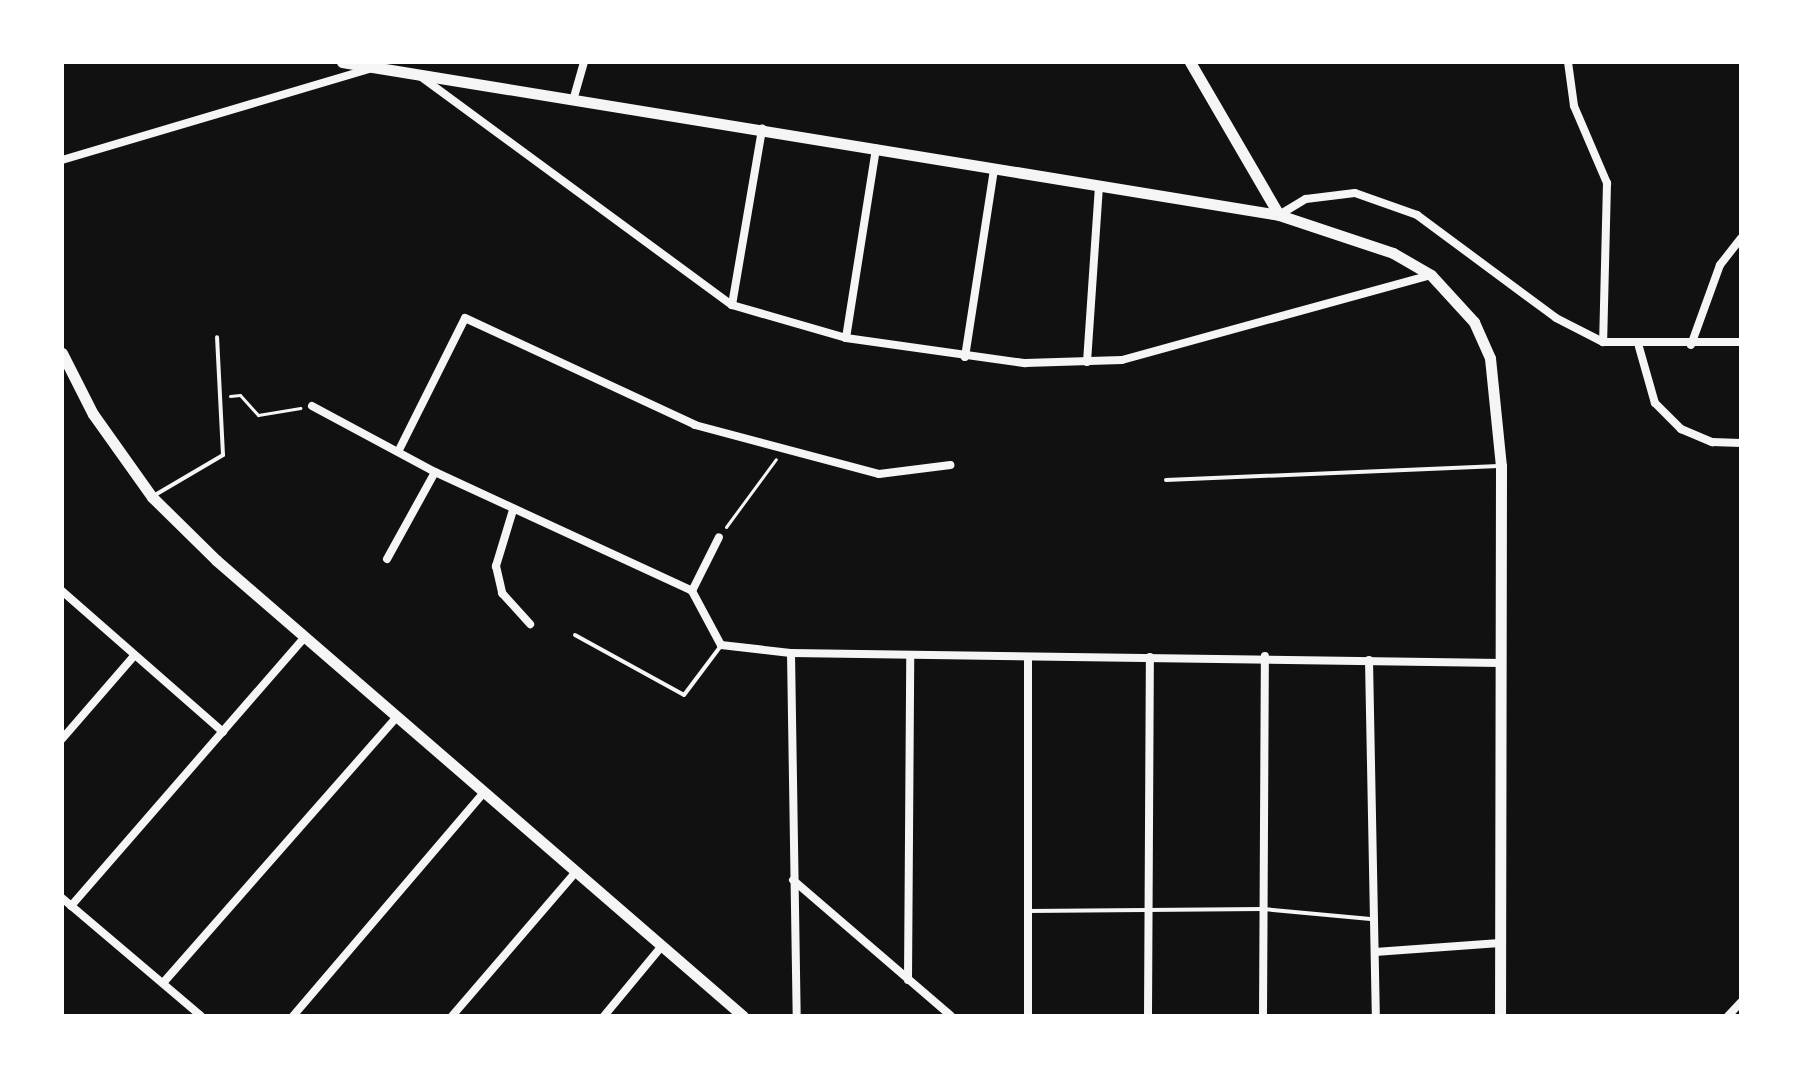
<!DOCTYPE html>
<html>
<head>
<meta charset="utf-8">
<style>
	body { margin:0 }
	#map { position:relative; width:1803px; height:1078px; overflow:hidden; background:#111; font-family:"Libre Baskerville",serif }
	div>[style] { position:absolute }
	.path>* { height:3px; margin:-1.5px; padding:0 1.5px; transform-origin:1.5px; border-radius:1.5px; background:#f5f5f5 }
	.service>* { height:4px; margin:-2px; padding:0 2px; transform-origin:2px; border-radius:2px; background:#f5f5f5 }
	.minor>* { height:8px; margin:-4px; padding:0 4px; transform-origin:4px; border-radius:4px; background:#f5f5f5 }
	.tertiary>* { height:11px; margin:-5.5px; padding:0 5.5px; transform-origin:5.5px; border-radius:5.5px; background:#f5f5f5 }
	span { translate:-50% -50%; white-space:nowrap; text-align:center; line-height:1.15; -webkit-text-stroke:8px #fff; paint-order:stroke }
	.frame { position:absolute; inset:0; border:64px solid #fff; pointer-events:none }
</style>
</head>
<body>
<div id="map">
	<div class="path">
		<div style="left:230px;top:396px;width:10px;rotate:-6deg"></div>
		<div style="left:240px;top:395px;width:27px;rotate:48deg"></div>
		<div style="left:258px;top:415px;width:43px;rotate:-9.5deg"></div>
		<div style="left:726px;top:527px;width:84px;rotate:-53.7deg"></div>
	</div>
	<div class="service">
		<div style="left:1166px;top:480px;width:333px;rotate:-2.4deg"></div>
		<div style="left:155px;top:495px;width:79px;rotate:-30.5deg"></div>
		<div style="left:223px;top:455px;width:118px;rotate:-92.9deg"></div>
		<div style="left:575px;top:635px;width:124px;rotate:28.8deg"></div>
		<div style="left:684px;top:695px;width:60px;rotate:-53.1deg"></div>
		<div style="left:1028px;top:911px;width:235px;rotate:-0.5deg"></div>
		<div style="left:1263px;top:909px;width:108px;rotate:5.3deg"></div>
	</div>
	<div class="minor">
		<div style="left:1568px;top:62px;width:44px;rotate:82.2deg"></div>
		<div style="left:1574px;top:106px;width:84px;rotate:66.8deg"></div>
		<div style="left:1607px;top:183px;width:159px;rotate:91.4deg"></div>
		<div style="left:420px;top:76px;width:387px;rotate:36.3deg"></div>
		<div style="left:732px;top:305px;width:119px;rotate:16.1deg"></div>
		<div style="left:846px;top:338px;width:181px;rotate:8deg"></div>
		<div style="left:1025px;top:363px;width:97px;rotate:-1.8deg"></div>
		<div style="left:1122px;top:360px;width:320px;rotate:-15.4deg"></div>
		<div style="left:574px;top:97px;width:36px;rotate:-74deg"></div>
		<div style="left:62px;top:160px;width:323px;rotate:-16.5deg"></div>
		<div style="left:1279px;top:215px;width:31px;rotate:-31deg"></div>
		<div style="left:1306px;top:199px;width:49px;rotate:-7deg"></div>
		<div style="left:1355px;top:193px;width:66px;rotate:19.5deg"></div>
		<div style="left:1417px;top:215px;width:173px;rotate:36.5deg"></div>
		<div style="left:1556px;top:318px;width:53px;rotate:27.1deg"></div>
		<div style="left:1603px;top:342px;width:138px"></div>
		<div style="left:732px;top:305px;width:179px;rotate:-80.3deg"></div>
		<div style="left:846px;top:338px;width:192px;rotate:-81deg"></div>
		<div style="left:1691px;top:345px;width:85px;rotate:-70.1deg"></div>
		<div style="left:1720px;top:265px;width:34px;rotate:-52deg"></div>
		<div style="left:1639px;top:347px;width:58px;rotate:74.1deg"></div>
		<div style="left:1655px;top:403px;width:37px;rotate:45deg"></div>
		<div style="left:1681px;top:429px;width:34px;rotate:23deg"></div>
		<div style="left:1712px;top:442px;width:29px;rotate:2deg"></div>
		<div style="left:965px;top:357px;width:190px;rotate:-81.2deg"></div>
		<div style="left:1087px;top:362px;width:175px;rotate:-86.1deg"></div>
		<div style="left:312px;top:406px;width:140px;rotate:28.2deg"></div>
		<div style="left:435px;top:472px;width:283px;rotate:24.8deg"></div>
		<div style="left:692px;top:591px;width:61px;rotate:61.8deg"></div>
		<div style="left:721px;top:645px;width:70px;rotate:6.5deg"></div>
		<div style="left:791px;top:653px;width:710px;rotate:0.81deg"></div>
		<div style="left:400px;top:448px;width:145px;rotate:-63.4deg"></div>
		<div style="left:465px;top:318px;width:254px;rotate:24.9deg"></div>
		<div style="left:695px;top:425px;width:190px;rotate:14.9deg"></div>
		<div style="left:879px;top:474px;width:72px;rotate:-7.2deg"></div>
		<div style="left:513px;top:510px;width:59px;rotate:106.9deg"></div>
		<div style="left:496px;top:566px;width:28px;rotate:77deg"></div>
		<div style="left:502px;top:593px;width:42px;rotate:47.9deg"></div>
		<div style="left:387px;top:559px;width:99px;rotate:-61.1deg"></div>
		<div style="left:62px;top:591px;width:214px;rotate:41.2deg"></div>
		<div style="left:692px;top:591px;width:60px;rotate:-63.4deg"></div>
		<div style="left:791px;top:653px;width:363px;rotate:89.1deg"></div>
		<div style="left:1369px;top:660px;width:356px;rotate:88.9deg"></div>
		<div style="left:62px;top:739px;width:110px;rotate:-49.1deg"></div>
		<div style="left:793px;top:880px;width:208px;rotate:40.7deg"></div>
		<div style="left:62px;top:898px;width:182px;rotate:40.3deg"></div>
		<div style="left:71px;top:906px;width:357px;rotate:-49deg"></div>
		<div style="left:1375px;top:952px;width:125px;rotate:-4.1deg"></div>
		<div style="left:908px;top:980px;width:325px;rotate:-89.6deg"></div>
		<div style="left:163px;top:983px;width:354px;rotate:-48.7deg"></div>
		<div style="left:293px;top:1016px;width:294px;rotate:-49.5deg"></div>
		<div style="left:452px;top:1016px;width:190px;rotate:-49.3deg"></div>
		<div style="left:604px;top:1016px;width:91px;rotate:-50.4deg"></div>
		<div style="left:1028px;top:1016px;width:359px;rotate:-90deg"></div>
		<div style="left:1148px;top:1016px;width:359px;rotate:-89.7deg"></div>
		<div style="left:1263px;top:1016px;width:360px;rotate:-89.7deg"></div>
		<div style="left:1728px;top:1016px;width:19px;rotate:-47deg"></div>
	</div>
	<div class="tertiary">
		<div style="left:342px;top:62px;width:949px;rotate:9.27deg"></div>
		<div style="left:1279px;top:215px;width:120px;rotate:18.4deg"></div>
		<div style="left:1393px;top:253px;width:44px;rotate:30.1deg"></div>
		<div style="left:1431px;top:275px;width:64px;rotate:47.5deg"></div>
		<div style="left:1474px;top:322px;width:39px;rotate:66deg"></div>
		<div style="left:1490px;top:358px;width:109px;rotate:84.2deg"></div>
		<div style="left:1501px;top:466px;width:550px;rotate:90.1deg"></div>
		<div style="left:1190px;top:62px;width:177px;rotate:59.8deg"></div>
		<div style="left:62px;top:353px;width:68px;rotate:63.1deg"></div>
		<div style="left:93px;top:414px;width:102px;rotate:54.6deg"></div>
		<div style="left:152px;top:497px;width:90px;rotate:44.5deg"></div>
		<div style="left:216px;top:560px;width:697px;rotate:40.87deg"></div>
	</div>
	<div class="frame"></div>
</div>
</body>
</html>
